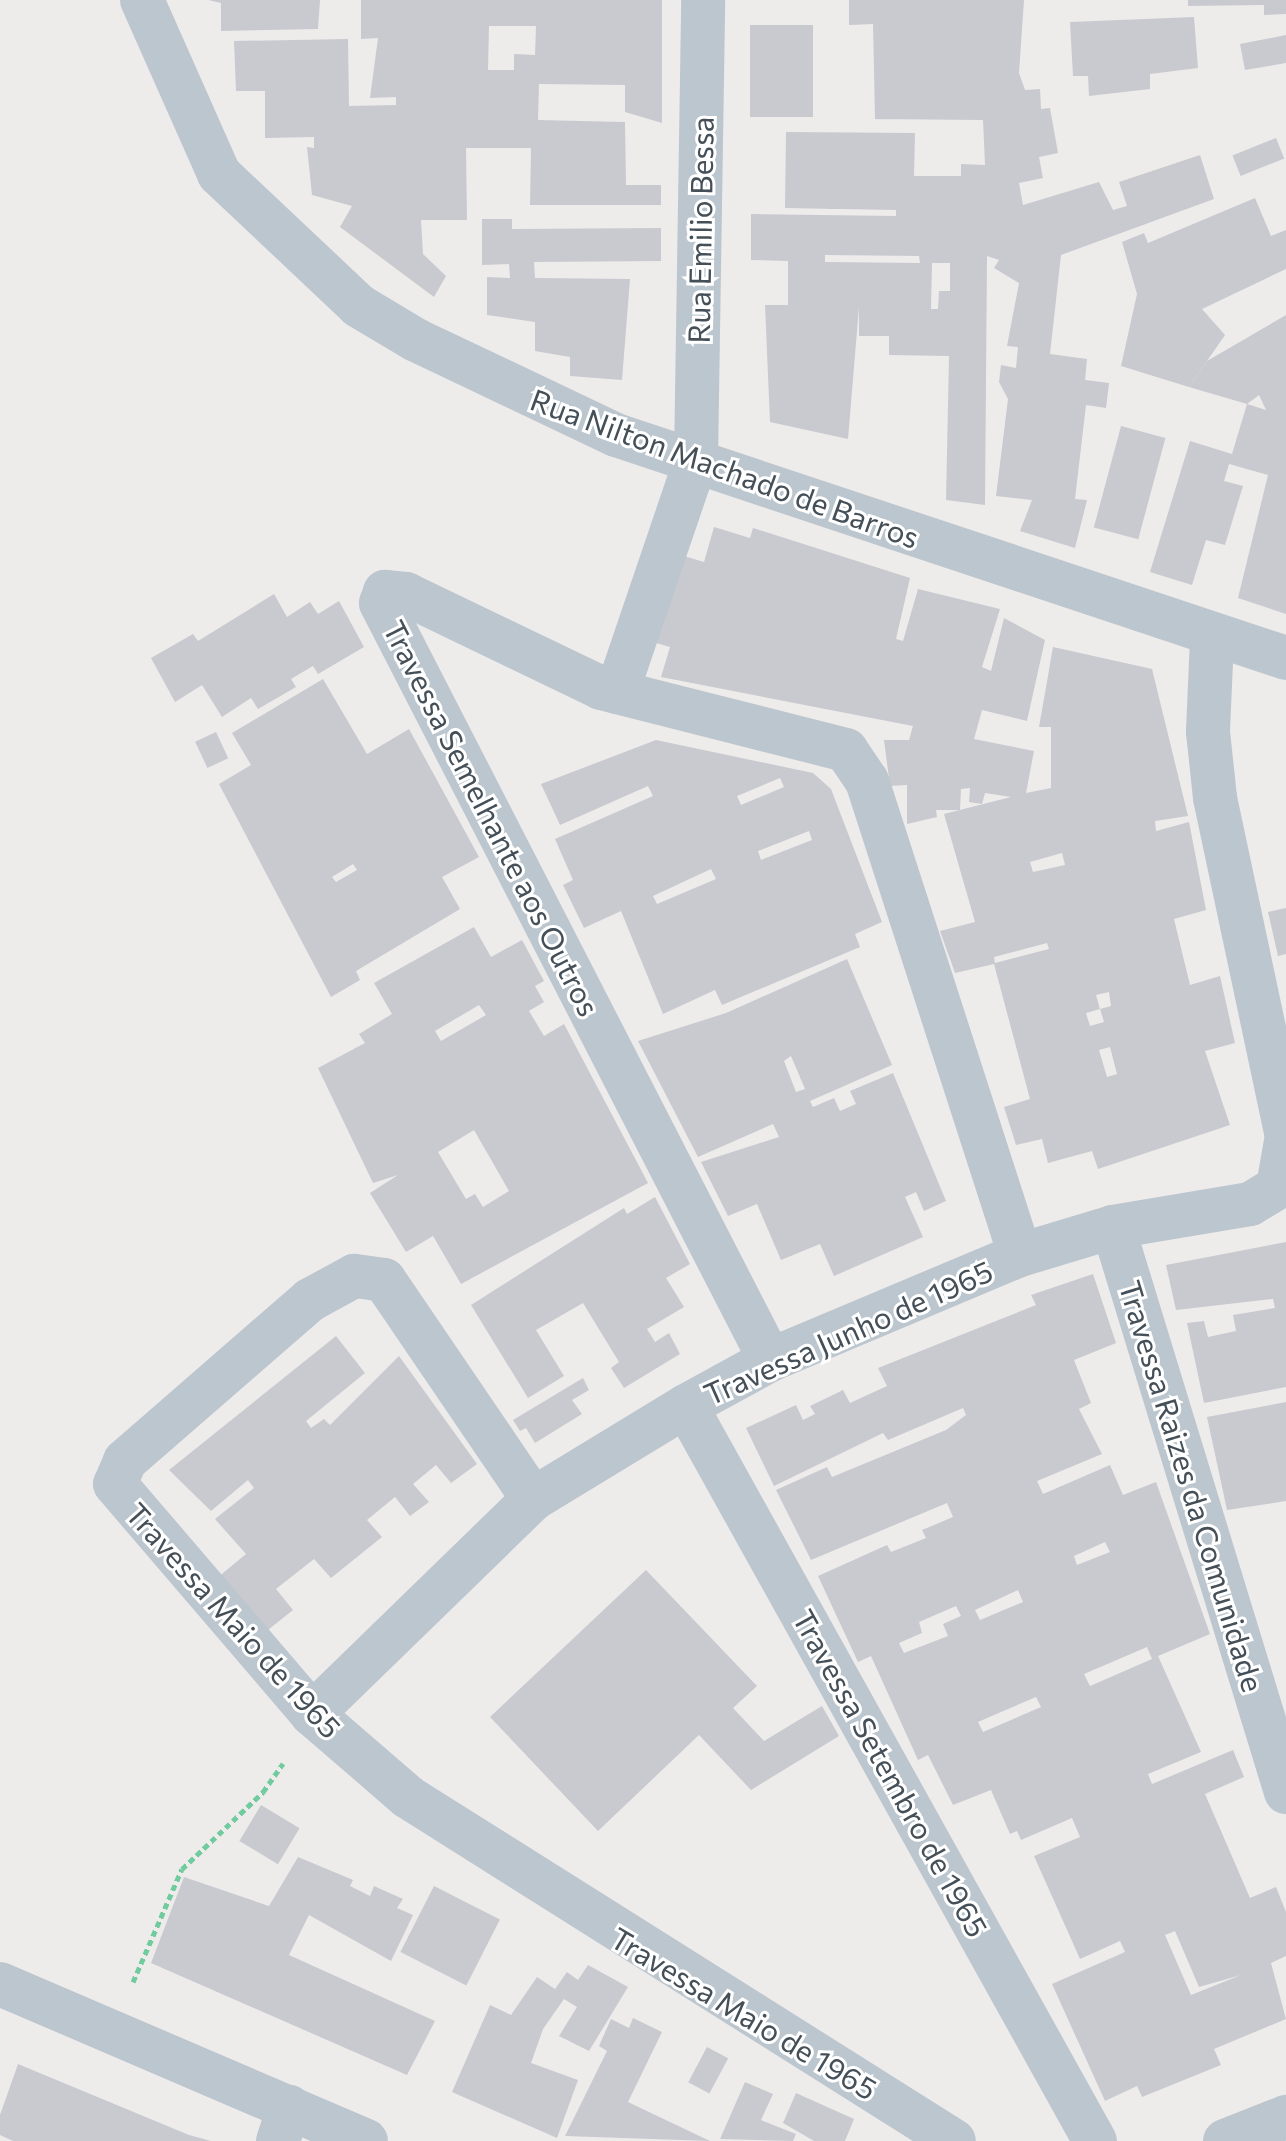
<!DOCTYPE html>
<html>
<head>
<meta charset="utf-8">
<style>
	body { margin:0 }
	#map { position:relative; width:1286px; height:2141px; overflow:hidden; background:#eeebeb; font-family:Commissioner,sans-serif }
	div>[style] { position:absolute }
	.building>* { inset:0; background:#c8cad0; transform-origin:0 0 }
	.path>* { height:5px; margin-top:-2.5px; transform-origin:0; background:repeating-linear-gradient(90deg,#70cb9f 0 6px,transparent 0 10px) }
	.street>* { height:44px; margin:-22px; padding:0 22px; transform-origin:22px; border-radius:22px; background:#bcc6ce }
	span { translate:-50% -50%; white-space:nowrap; text-align:center; line-height:1.15; -webkit-text-stroke:6px #fff; paint-order:stroke }
	.street-label { font-size:30px; color:#444f58 }
</style>
</head>
<body>
<div id="map">
	<div class="building">
		<div style="clip-path:polygon(208px 0,320px 0,318px 29px,221px 31px,221px 3px)"></div>
		<div style="clip-path:polygon(evenodd,361px 0,662px 0,662px 123px,625px 112px,625px 85px,539px 84px,538px 120px,625px 122px,626px 185px,661px 185px,661px 205px,530px 205px,531px 148px,466px 148px,467px 220px,421px 220px,423px 254px,446px 276px,434px 297px,340px 227px,352px 206px,312px 195px,307px 147px,314px 148px,314px 137px,265px 138px,265px 91px,236px 91px,234px 41px,348px 39px,349px 106px,396px 105px,396px 97px,370px 98px,378px 38px,361px 39px,361px 0,489px 26px,536px 26px,535px 55px,514px 54px,514px 70px,488px 70px,489px 26px)"></div>
		<div style="clip-path:polygon(evenodd,849px 0,1024px 0,1019px 73px,1025px 90px,1040px 89px,1041px 109px,1050px 108px,1058px 153px,1039px 157px,1043px 178px,1019px 183px,1023px 205px,1099px 182px,1113px 210px,1127px 206px,1119px 182px,1200px 155px,1214px 199px,1061px 255px,1050px 354px,1087px 359px,1085px 380px,1109px 383px,1106px 408px,1086px 405px,1075px 499px,1087px 500px,1075px 548px,1020px 531px,1032px 500px,996px 496px,1008px 399px,999px 382px,1001px 365px,1016px 368px,1018px 347px,1007px 346px,1019px 283px,994px 268px,999px 260px,987px 256px,985px 505px,946px 500px,949px 356px,889px 355px,889px 336px,859px 336px,859px 307px,848px 439px,770px 422px,765px 305px,788px 305px,788px 261px,751px 260px,751px 214px,896px 216px,896px 210px,785px 208px,786px 132px,915px 133px,914px 176px,961px 176px,961px 164px,985px 165px,983px 120px,875px 119px,873px 24px,849px 25px,849px 0,825px 255px,919px 256px,920px 263px,825px 262px,825px 255px,849px 0,932px 263px,950px 263px,950px 291px,939px 291px,938px 309px,931px 309px,932px 263px)"></div>
		<div style="clip-path:polygon(1188px 0,1286px 0,1286px 14px,1264px 15px,1264px 5px,1188px 6px)"></div>
		<div style="clip-path:polygon(1194px 17px,1198px 68px,1150px 74px,1150px 89px,1089px 96px,1088px 76px,1073px 76px,1070px 22px)"></div>
		<div style="left:750px;top:25px;width:63px;height:92px"></div>
		<div style="clip-path:polygon(1286px 35px,1286px 63px,1245px 70px,1240px 44px)"></div>
		<div style="left:1276px;top:138px;width:22px;height:47px;rotate:68deg"></div>
		<div style="clip-path:polygon(1255px 198px,1271px 236px,1286px 230px,1286px 269px,1202px 309px,1225px 335px,1189px 387px,1121px 366px,1137px 294px,1122px 242px,1144px 233px,1148px 243px)"></div>
		<div style="clip-path:polygon(482px 219px,512px 219px,512px 229px,661px 228px,661px 261px,534px 262px,535px 278px,630px 279px,622px 380px,570px 376px,570px 357px,535px 351px,535px 322px,487px 315px,487px 277px,510px 278px,509px 264px,482px 265px)"></div>
		<div style="clip-path:polygon(1286px 315px,1286px 614px,1238px 598px,1268px 475px,1229px 464px,1224px 481px,1243px 486px,1225px 545px,1206px 540px,1192px 585px,1150px 572px,1190px 441px,1232px 454px,1247px 404px,1266px 410px,1259px 395px,1247px 404px,1189px 387px,1207px 361px)"></div>
		<div style="left:1121px;top:426px;width:46px;height:105px;rotate:15deg"></div>
		<div style="clip-path:polygon(evenodd,714px 527px,750px 538px,753px 528px,910px 578px,896px 639px,903px 641px,918px 589px,1000px 609px,982px 667px,991px 671px,1004px 618px,1045px 640px,1027px 721px,982px 710px,974px 739px,1034px 751px,1026px 793px,1051px 788px,1051px 727px,1039px 727px,1053px 647px,1152px 669px,1188px 816px,1155px 821px,1156px 831px,1189px 822px,1206px 910px,1174px 919px,1190px 985px,1220px 976px,1235px 1043px,1205px 1051px,1230px 1125px,1098px 1169px,1092px 1151px,1048px 1163px,1042px 1139px,1016px 1145px,1004px 1107px,1030px 1099px,994px 964px,955px 973px,940px 931px,975px 922px,944px 814px,1011px 797px,985px 793px,982px 804px,969px 802px,970px 788px,961px 789px,960px 810px,936px 810px,937px 817px,907px 824px,907px 785px,890px 786px,884px 740px,909px 740px,913px 726px,661px 677px,670px 647px,649px 641px,677px 554px,704px 562px,714px 527px,1062px 853px,1065px 865px,1033px 872px,1030px 862px,1062px 853px,714px 527px,1047px 943px,1049px 949px,995px 963px,994px 957px,1047px 943px,714px 527px,1109px 992px,1111px 1006px,1100px 1009px,1104px 1022px,1090px 1026px,1086px 1013px,1100px 1009px,1096px 995px,1109px 992px,714px 527px,1110px 1047px,1117px 1074px,1107px 1077px,1099px 1050px,1110px 1047px)"></div>
		<div style="clip-path:polygon(274px 594px,287px 617px,310px 602px,318px 614px,339px 601px,364px 647px,318px 674px,313px 666px,291px 679px,296px 687px,258px 709px,251px 698px,222px 717px,202px 685px,175px 702px,151px 658px,193px 634px,198px 641px)"></div>
		<div style="clip-path:polygon(evenodd,323px 679px,367px 754px,409px 729px,479px 857px,442px 877px,460px 909px,356px 971px,360px 980px,331px 997px,219px 784px,251px 765px,232px 733px,323px 679px,353px 864px,357px 870px,336px 882px,332px 877px,353px 864px)"></div>
		<div style="left:216px;top:732px;width:29px;height:23px;rotate:65deg"></div>
		<div style="clip-path:polygon(evenodd,656px 740px,813px 773px,831px 789px,882px 922px,855px 934px,860px 947px,722px 1005px,715px 990px,663px 1014px,621px 911px,584px 928px,563px 885px,573px 880px,555px 839px,653px 796px,648px 786px,560px 825px,541px 784px,656px 740px,780px 778px,784px 787px,741px 805px,737px 796px,780px 778px,656px 740px,809px 831px,812px 840px,761px 860px,758px 851px,809px 831px,656px 740px,711px 869px,716px 879px,657px 904px,653px 896px,711px 869px)"></div>
		<div style="clip-path:polygon(1286px 908px,1286px 954px,1278px 956px,1268px 912px)"></div>
		<div style="clip-path:polygon(evenodd,474px 927px,491px 957px,522px 940px,544px 981px,535px 986px,544px 1002px,529px 1011px,544px 1036px,564px 1024px,648px 1183px,461px 1284px,433px 1236px,406px 1252px,370px 1193px,398px 1175px,373px 1183px,318px 1068px,365px 1043px,359px 1034px,392px 1014px,374px 983px,474px 927px,479px 1005px,486px 1015px,441px 1041px,435px 1031px,479px 1005px,474px 927px,474px 1130px,509px 1191px,483px 1207px,475px 1194px,466px 1199px,438px 1152px,474px 1130px)"></div>
		<div style="clip-path:polygon(evenodd,847px 959px,892px 1065px,810px 1101px,813px 1107px,834px 1098px,840px 1111px,856px 1104px,850px 1091px,893px 1073px,946px 1201px,924px 1211px,916px 1192px,905px 1197px,923px 1237px,834px 1276px,820px 1244px,781px 1260px,757px 1204px,728px 1216px,701px 1162px,779px 1137px,773px 1124px,698px 1157px,638px 1041px,726px 1013px,847px 959px,791px 1056px,805px 1089px,796px 1092px,784px 1061px,791px 1056px)"></div>
		<div style="clip-path:polygon(655px 1197px,690px 1264px,666px 1278px,684px 1307px,647px 1329px,655px 1342px,669px 1333px,680px 1354px,624px 1388px,611px 1368px,619px 1362px,583px 1303px,536px 1330px,564px 1376px,528px 1398px,471px 1305px,624px 1208px,627px 1214px)"></div>
		<div style="clip-path:polygon(1286px 1242px,1286px 1387px,1204px 1403px,1187px 1323px,1204px 1321px,1208px 1337px,1236px 1331px,1233px 1315px,1275px 1308px,1273px 1299px,1176px 1310px,1166px 1265px)"></div>
		<div style="clip-path:polygon(evenodd,1093px 1274px,1116px 1343px,1074px 1360px,1091px 1403px,1079px 1409px,1102px 1454px,1037px 1481px,1043px 1494px,1110px 1465px,1123px 1495px,1156px 1482px,1210px 1634px,1158px 1656px,1201px 1752px,1148px 1774px,1152px 1784px,1233px 1750px,1244px 1777px,1205px 1794px,1250px 1898px,1276px 1887px,1286px 1912px,1286px 1956px,1271px 1963px,1286px 2019px,1214px 2049px,1221px 2065px,1142px 2097px,1137px 2086px,1105px 2101px,1052px 1984px,1125px 1952px,1120px 1941px,1080px 1959px,1034px 1856px,1080px 1837px,1072px 1818px,1021px 1840px,1017px 1831px,1010px 1834px,991px 1790px,953px 1805px,928px 1755px,918px 1760px,871px 1656px,858px 1662px,818px 1576px,887px 1545px,891px 1552px,926px 1538px,922px 1530px,953px 1517px,947px 1503px,811px 1560px,776px 1490px,827px 1467px,832px 1477px,946px 1430px,966px 1415px,963px 1408px,888px 1440px,883px 1433px,774px 1486px,746px 1428px,796px 1405px,803px 1420px,815px 1414px,810px 1406px,843px 1390px,850px 1403px,887px 1386px,878px 1368px,1036px 1305px,1031px 1295px,1093px 1274px,1105px 1542px,1110px 1552px,1077px 1565px,1074px 1556px,1105px 1542px,1093px 1274px,1018px 1590px,1023px 1602px,980px 1620px,975px 1610px,1018px 1590px,1093px 1274px,956px 1606px,961px 1616px,943px 1624px,948px 1636px,904px 1653px,899px 1643px,922px 1633px,919px 1622px,956px 1606px,1093px 1274px,1147px 1647px,1152px 1659px,1090px 1686px,1084px 1674px,1147px 1647px,1093px 1274px,1036px 1697px,1041px 1707px,983px 1732px,978px 1722px,1036px 1697px,1093px 1274px,1175px 1931px,1199px 1987px,1241px 1975px,1191px 1995px,1165px 1935px,1175px 1931px)"></div>
		<div style="clip-path:polygon(336px 1336px,365px 1373px,306px 1421px,311px 1428px,324px 1419px,330px 1425px,399px 1356px,477px 1464px,451px 1483px,436px 1465px,413px 1484px,429px 1502px,410px 1516px,395px 1497px,367px 1520px,382px 1537px,331px 1578px,314px 1559px,276px 1589px,293px 1610px,268px 1630px,217px 1578px,246px 1554px,215px 1519px,254px 1488px,248px 1480px,211px 1511px,169px 1470px)"></div>
		<div style="clip-path:polygon(583px 1378px,589px 1390px,572px 1400px,582px 1414px,535px 1443px,526px 1428px,520px 1431px,513px 1420px)"></div>
		<div style="clip-path:polygon(1286px 1402px,1286px 1501px,1227px 1510px,1207px 1417px)"></div>
		<div style="clip-path:polygon(646px 1570px,757px 1686px,733px 1708px,764px 1741px,822px 1706px,839px 1736px,751px 1790px,699px 1735px,598px 1831px,490px 1717px)"></div>
		<div style="left:261px;top:1805px;width:45px;height:42px;rotate:31deg"></div>
		<div style="clip-path:polygon(298px 1857px,353px 1880px,350px 1886px,370px 1896px,374px 1886px,403px 1899px,397px 1908px,413px 1915px,391px 1961px,309px 1915px,289px 1955px,435px 2021px,407px 2075px,151px 1963px,184px 1877px,269px 1906px)"></div>
		<div style="left:434px;top:1886px;width:74px;height:74px;rotate:27deg"></div>
		<div style="clip-path:polygon(588px 1965px,628px 1987px,589px 2051px,559px 2036px,577px 2007px,564px 1999px,543px 2029px,531px 2063px,578px 2080px,557px 2138px,452px 2092px,490px 2005px,511px 2015px,537px 1977px,555px 1989px,567px 1972px,578px 1980px)"></div>
		<div style="clip-path:polygon(633px 2018px,662px 2032px,628px 2102px,710px 2141px,565px 2136px,607px 2051px,599px 2046px,611px 2019px,629px 2028px)"></div>
		<div style="left:707px;top:2047px;width:24px;height:40px;rotate:28deg"></div>
		<div style="clip-path:polygon(18px 2064px,189px 2135px,211px 2141px,13px 2141px,0 2135px,0 2115px)"></div>
		<div style="clip-path:polygon(745px 2082px,773px 2094px,761px 2120px,796px 2134px,793px 2141px,720px 2139px)"></div>
		<div style="clip-path:polygon(796px 2093px,854px 2119px,845px 2141px,814px 2141px,783px 2123px)"></div>
	</div>
	<div class="path">
		<div style="left:133px;top:1982px;width:123px;rotate:-66.6deg"></div>
		<div style="left:182px;top:1869px;width:112px;rotate:-43.5deg"></div>
		<div style="left:263px;top:1792px;width:35px;rotate:-55deg"></div>
	</div>
	<div class="street">
		<div style="left:142px;top:0;width:190px;rotate:66.1deg"></div>
		<div style="left:219px;top:174px;width:192px;rotate:43.3deg"></div>
		<div style="left:359px;top:306px;width:66px;rotate:30.8deg"></div>
		<div style="left:416px;top:340px;width:221px;rotate:25.4deg"></div>
		<div style="left:616px;top:435px;width:706px;rotate:18.41deg"></div>
		<div style="left:1212px;top:639px;width:93px;rotate:92.5deg"></div>
		<div style="left:1208px;top:732px;width:66px;rotate:83.9deg"></div>
		<div style="left:1215px;top:798px;width:340px;rotate:78deg"></div>
		<div style="left:617px;top:692px;width:245px;rotate:-71.2deg"></div>
		<div style="left:696px;top:460px;width:460px;rotate:-89.1deg"></div>
		<div style="left:1113px;top:1227px;width:591px;rotate:72.98deg"></div>
		<div style="left:770px;top:1360px;width:851px;rotate:-117.2deg"></div>
		<div style="left:381px;top:603px;width:12px;rotate:-70deg"></div>
		<div style="left:385px;top:592px;width:21px;rotate:5deg"></div>
		<div style="left:406px;top:594px;width:216px;rotate:25.7deg"></div>
		<div style="left:601px;top:688px;width:253px;rotate:14.2deg"></div>
		<div style="left:846px;top:750px;width:37px;rotate:56deg"></div>
		<div style="left:867px;top:781px;width:498px;rotate:72.1deg"></div>
		<div style="left:686px;top:1406px;width:841px;rotate:60.91deg"></div>
		<div style="left:533px;top:1499px;width:265px;rotate:-124.2deg"></div>
		<div style="left:384px;top:1280px;width:30px;rotate:-172deg"></div>
		<div style="left:354px;top:1276px;width:50px;rotate:151.4deg"></div>
		<div style="left:310px;top:1300px;width:245px;rotate:139deg"></div>
		<div style="left:125px;top:1461px;width:25px;rotate:113deg"></div>
		<div style="left:115px;top:1484px;width:303px;rotate:49.4deg"></div>
		<div style="left:312px;top:1714px;width:127px;rotate:40.8deg"></div>
		<div style="left:408px;top:1797px;width:645px;rotate:32.21deg"></div>
		<div style="left:312px;top:1714px;width:308px;rotate:-44.2deg"></div>
		<div style="left:533px;top:1499px;width:179px;rotate:-31.3deg"></div>
		<div style="left:686px;top:1406px;width:96px;rotate:-28.7deg"></div>
		<div style="left:770px;top:1360px;width:271px;rotate:-22.8deg"></div>
		<div style="left:1020px;top:1255px;width:97px;rotate:-16.8deg"></div>
		<div style="left:1113px;top:1227px;width:139px;rotate:-9.5deg"></div>
		<div style="left:1250px;top:1204px;width:33px;rotate:-31deg"></div>
		<div style="left:1278px;top:1187px;width:47px;rotate:-80.1deg"></div>
		<div style="left:0;top:1984px;width:398px;rotate:23.2deg"></div>
		<div style="left:278px;top:2141px;width:36px;rotate:-72deg"></div>
		<div style="left:1225px;top:2141px;width:66px;rotate:-21.5deg"></div>
	</div>
	<div class="street-label">
		<span style="left:700px;top:230px;rotate:-89deg">Rua Emilio Bessa</span>
		<span style="left:725px;top:468px;rotate:20deg">Rua Nilton Machado de Barros</span>
		<span style="left:492px;top:818px;rotate:63deg">Travessa Semelhante aos Outros</span>
		<span style="left:848px;top:1332px;rotate:-24deg">Travessa Junho de 1965</span>
		<span style="left:1192px;top:1486px;rotate:73deg">Travessa Raizes da Comunidade</span>
		<span style="left:234px;top:1620px;rotate:48deg">Travessa Maio de 1965</span>
		<span style="left:891px;top:1773px;rotate:61deg">Travessa Setembro de 1965</span>
		<span style="left:744px;top:2013px;rotate:31deg">Travessa Maio de 1965</span>
	</div>
</div>
</body>
</html>
